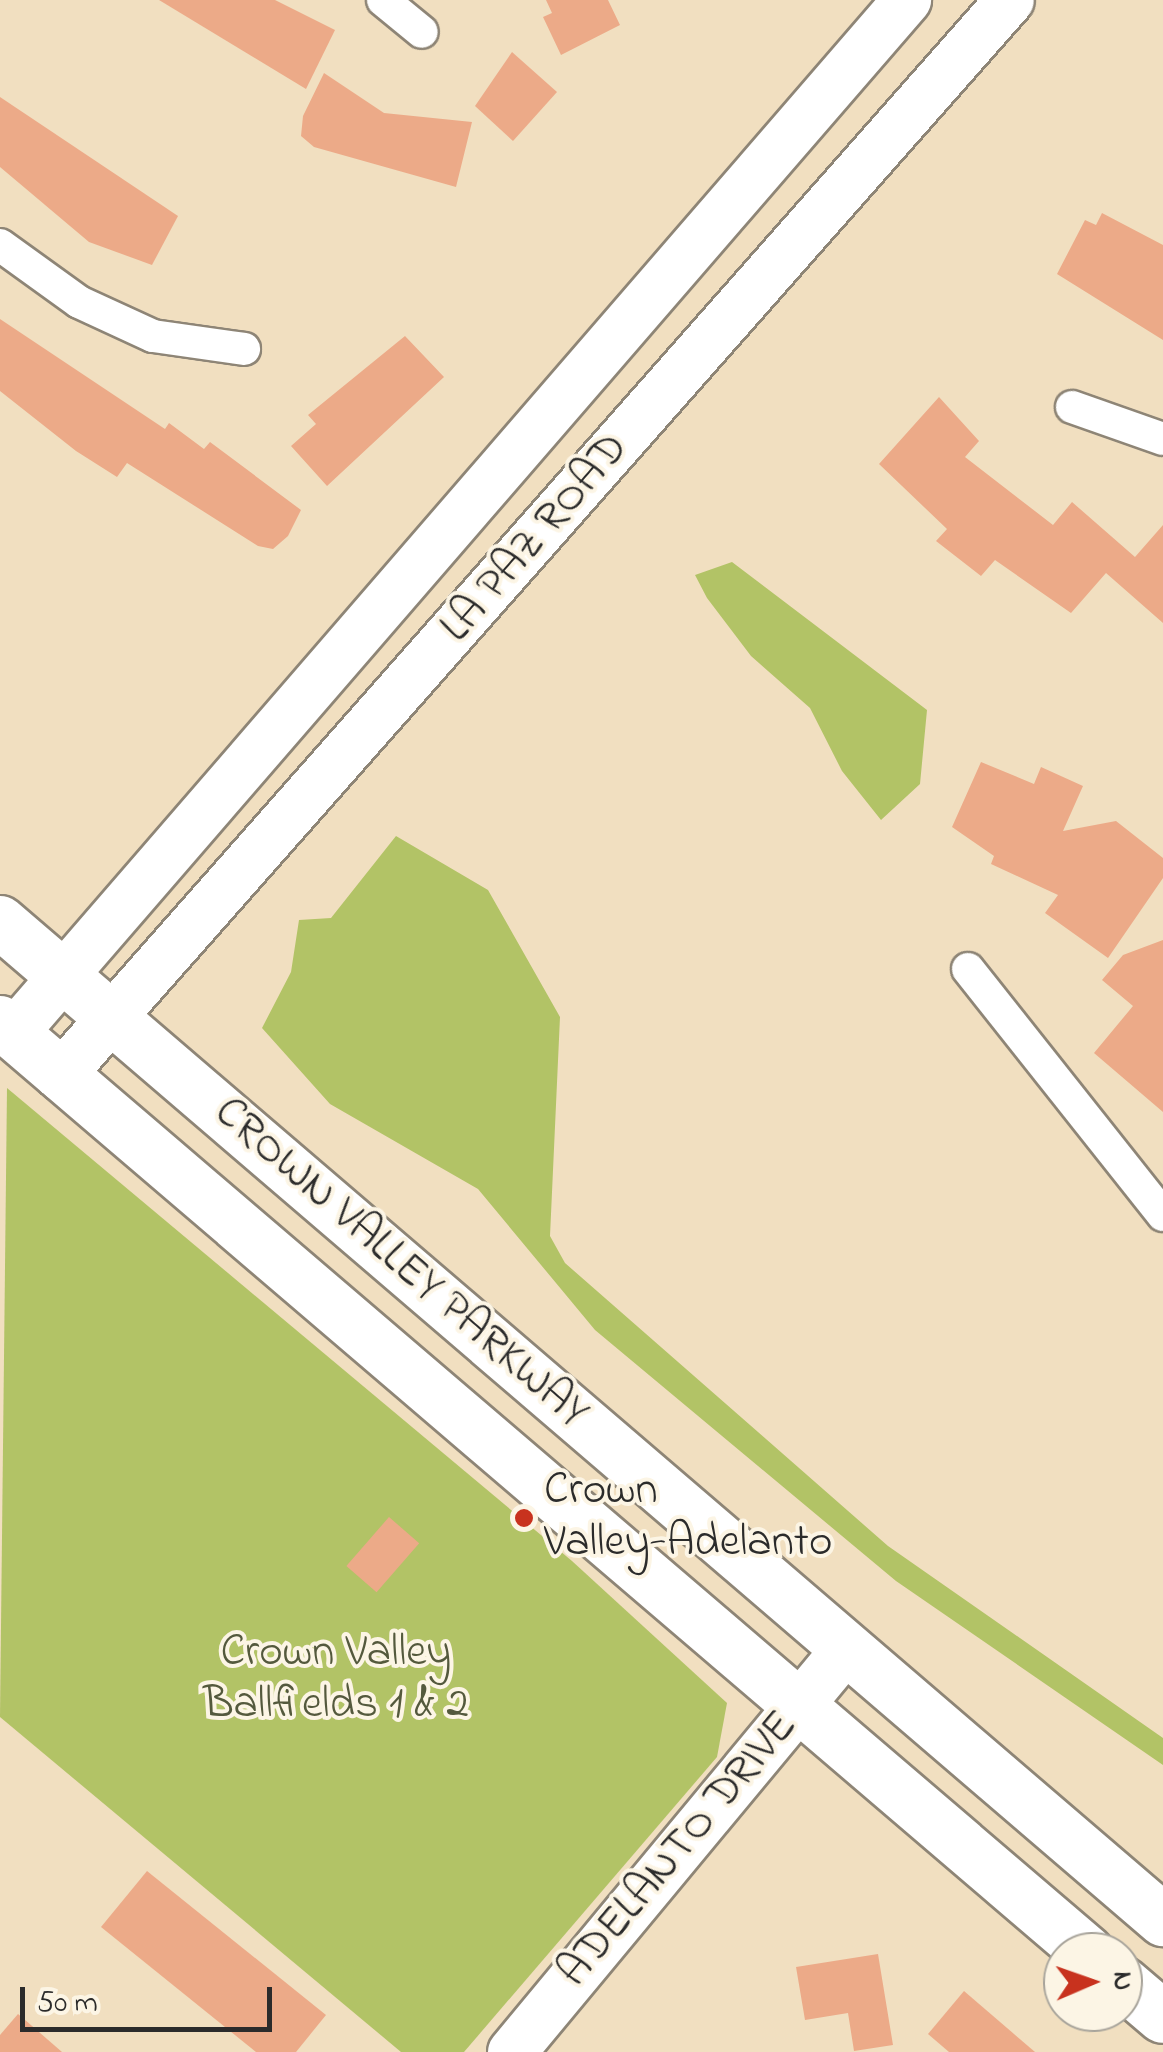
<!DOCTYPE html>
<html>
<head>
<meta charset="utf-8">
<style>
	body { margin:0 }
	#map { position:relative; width:1163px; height:2052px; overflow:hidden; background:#f1dfc0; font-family:"Indie Flower",sans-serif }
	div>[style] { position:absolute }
	.green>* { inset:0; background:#b2c366 }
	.building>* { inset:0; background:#ecaa88; transform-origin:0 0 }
	.roads { filter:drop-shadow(2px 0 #8e8576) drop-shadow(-2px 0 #8e8576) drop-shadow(0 2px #8e8576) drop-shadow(0 -2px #8e8576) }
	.street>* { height:32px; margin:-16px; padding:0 16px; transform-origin:16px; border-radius:16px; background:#fff }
	.secondary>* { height:48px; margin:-24px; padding:0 24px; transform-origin:24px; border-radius:24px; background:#fff }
	.primary>* { height:52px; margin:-26px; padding:0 26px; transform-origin:26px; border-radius:26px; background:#fff }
	.dots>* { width:28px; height:28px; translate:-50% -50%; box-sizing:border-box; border:5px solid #fcf5e5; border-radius:50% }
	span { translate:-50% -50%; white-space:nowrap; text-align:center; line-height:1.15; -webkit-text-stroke:8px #fcf5e5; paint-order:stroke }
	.street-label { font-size:45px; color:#2b2b2b }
	.poi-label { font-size:45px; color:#2b2b2b }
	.left { translate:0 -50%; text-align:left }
	.park-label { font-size:45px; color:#54593d }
	.north { position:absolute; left:1043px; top:1932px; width:100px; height:100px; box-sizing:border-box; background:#fcf5e5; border:2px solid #a8a49b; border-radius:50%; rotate:88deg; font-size:28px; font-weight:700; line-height:40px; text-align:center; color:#2b2b2b }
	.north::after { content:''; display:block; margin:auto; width:35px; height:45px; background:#c8321e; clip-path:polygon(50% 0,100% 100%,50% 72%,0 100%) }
	.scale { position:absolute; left:20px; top:1987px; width:252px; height:45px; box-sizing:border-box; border:5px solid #2b2b2b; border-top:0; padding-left:12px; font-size:30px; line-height:35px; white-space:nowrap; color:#2b2b2b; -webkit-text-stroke:8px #fcf5e5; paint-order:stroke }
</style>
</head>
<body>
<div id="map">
	<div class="green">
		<div style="clip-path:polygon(732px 562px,927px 710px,920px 784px,881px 820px,842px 771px,810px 708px,751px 656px,707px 598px,695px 575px)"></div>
		<div style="clip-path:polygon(396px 836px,488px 890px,560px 1017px,550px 1236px,565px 1263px,888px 1546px,1163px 1738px,1163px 1765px,896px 1581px,595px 1330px,478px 1189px,330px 1104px,262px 1028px,291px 972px,299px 920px,331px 918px)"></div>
		<div style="clip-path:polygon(7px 1088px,572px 1561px,727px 1703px,717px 1757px,464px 2052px,401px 2052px,0 1717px)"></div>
	</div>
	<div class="building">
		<div style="clip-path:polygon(159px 0,275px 0,335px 30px,306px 89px)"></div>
		<div style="clip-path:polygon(546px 0,608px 0,620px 25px,561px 55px,543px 17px,552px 13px)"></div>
		<div style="clip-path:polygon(512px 52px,557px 92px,513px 141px,475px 106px)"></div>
		<div style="clip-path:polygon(324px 73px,384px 113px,472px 122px,456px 187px,314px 147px,301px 136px,303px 116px)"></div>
		<div style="clip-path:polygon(0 97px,178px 216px,152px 265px,89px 242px,0 167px)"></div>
		<div style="clip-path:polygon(1102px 213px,1163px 245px,1163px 340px,1057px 274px,1085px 220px,1096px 225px)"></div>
		<div style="clip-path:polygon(0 319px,165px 429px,169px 423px,204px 449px,210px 442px,301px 510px,288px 536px,273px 549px,258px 546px,127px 463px,117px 477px,76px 451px,0 391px)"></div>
		<div style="clip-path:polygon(405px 336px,444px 377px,327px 486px,291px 446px,316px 424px,308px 415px)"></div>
		<div style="clip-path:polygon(939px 397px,979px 441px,965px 457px,1053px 525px,1072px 502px,1135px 557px,1163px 525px,1163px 623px,1106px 573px,1071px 613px,995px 560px,981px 576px,936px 541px,947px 529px,879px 464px)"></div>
		<div style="clip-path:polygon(981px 762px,1034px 784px,1041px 767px,1083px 786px,1063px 831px,1116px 821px,1163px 858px,1163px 878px,1108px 958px,1045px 913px,1058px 895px,991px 864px,994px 856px,952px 827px)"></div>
		<div style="clip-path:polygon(1163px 940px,1163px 1112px,1094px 1053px,1133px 1006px,1102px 980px,1123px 955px)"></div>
		<div style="left:389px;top:1517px;width:40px;height:65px;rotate:41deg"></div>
		<div style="clip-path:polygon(147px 1871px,326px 2015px,296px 2052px,256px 2052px,101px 1927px)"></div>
		<div style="clip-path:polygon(878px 1954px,893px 2045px,854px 2051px,848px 2013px,805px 2020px,796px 1967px)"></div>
		<div style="clip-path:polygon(964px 1991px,1035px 2052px,949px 2052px,928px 2034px)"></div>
		<div style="clip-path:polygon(18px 2014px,24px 2019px,62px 2052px,0 2052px,0 2035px)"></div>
	</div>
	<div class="roads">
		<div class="street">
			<div style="left:383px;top:0;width:50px;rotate:39.4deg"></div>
			<div style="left:0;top:245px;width:97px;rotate:35.8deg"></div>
			<div style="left:79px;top:302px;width:81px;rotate:24.7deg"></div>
			<div style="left:153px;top:336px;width:92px;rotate:8.1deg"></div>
			<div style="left:1072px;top:407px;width:96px;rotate:19.4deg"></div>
			<div style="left:968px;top:969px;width:314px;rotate:51.6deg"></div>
		</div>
		<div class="secondary">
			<div style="left:13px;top:1034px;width:1367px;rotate:-49.15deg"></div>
			<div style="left:60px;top:1076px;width:1435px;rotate:-48.56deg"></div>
			<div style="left:512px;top:2052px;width:525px;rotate:-50.33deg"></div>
		</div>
		<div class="primary">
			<div style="left:0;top:922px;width:1533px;rotate:40.63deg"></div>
			<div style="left:0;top:1022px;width:1431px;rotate:40.55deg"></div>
			<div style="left:1123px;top:1983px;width:52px;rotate:40.4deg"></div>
		</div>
	</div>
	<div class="dots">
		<div style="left:524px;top:1518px;background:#c8321e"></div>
	</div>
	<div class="street-label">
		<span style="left:536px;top:539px;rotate:-49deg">LA PAZ ROAD</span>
		<span style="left:400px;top:1264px;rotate:41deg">CROWN VALLEY PARKWAY</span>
		<span style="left:679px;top:1850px;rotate:-50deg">ADELANTO DRIVE</span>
	</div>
	<div class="poi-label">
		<span class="left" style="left:544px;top:1518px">Crown<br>Valley-Adelanto</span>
	</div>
	<div class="park-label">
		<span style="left:336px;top:1680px">Crown Valley<br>Ballfields 1 &amp; 2</span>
	</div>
	<div class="north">N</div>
	<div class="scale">50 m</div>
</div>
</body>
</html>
